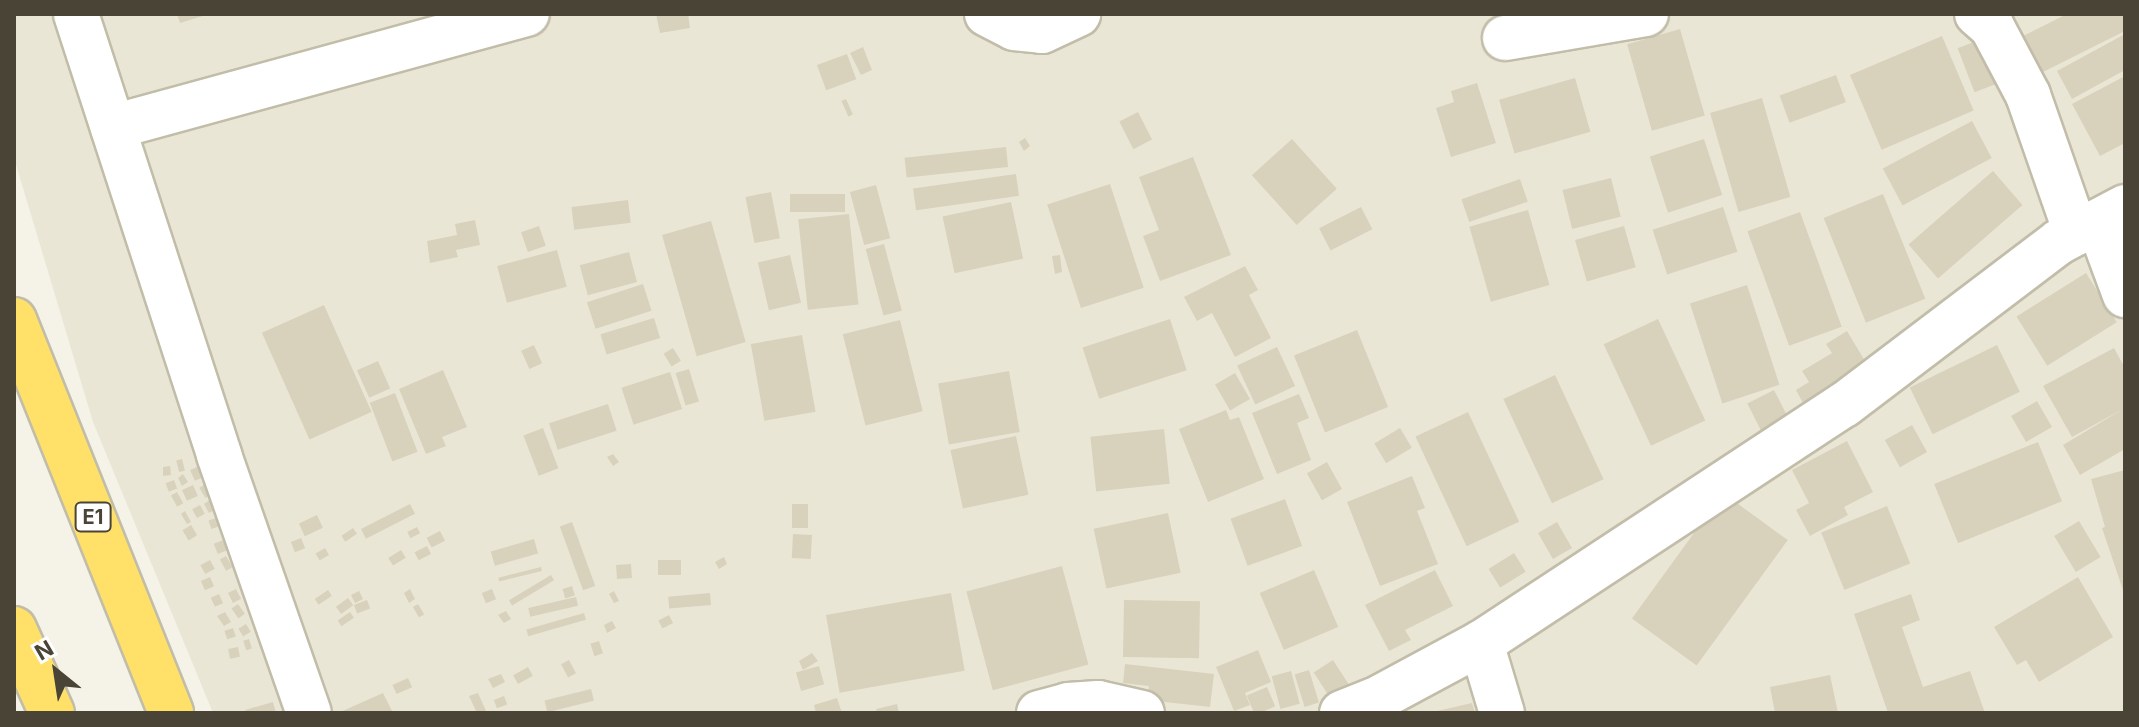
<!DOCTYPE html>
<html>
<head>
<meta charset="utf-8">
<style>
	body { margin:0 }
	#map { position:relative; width:2139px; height:727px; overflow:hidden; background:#f5f3e8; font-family:Inter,sans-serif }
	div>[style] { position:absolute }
	.residential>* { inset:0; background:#eae6d6 }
	.building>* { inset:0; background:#d8d1bc; transform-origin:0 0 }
	.roads { filter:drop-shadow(2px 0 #c2bda9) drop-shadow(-2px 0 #c2bda9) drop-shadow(0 2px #c2bda9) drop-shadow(0 -2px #c2bda9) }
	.minor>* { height:44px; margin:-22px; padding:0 22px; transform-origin:22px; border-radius:22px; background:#fff }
	.highway>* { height:44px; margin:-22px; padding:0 22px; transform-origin:22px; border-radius:22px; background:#ffe069 }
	span { translate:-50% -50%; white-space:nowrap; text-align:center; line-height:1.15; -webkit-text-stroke:7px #fff; paint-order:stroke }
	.shield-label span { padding:2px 6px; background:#fff; border:2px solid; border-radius:6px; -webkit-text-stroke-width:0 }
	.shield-label { font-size:20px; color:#4a4436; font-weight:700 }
	.frame { position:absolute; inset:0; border:16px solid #4a4436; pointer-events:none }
	.north { position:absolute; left:16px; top:631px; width:80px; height:80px; -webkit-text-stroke:6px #fff; paint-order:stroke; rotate:330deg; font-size:22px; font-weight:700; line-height:32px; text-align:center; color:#4a4436 }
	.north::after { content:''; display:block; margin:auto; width:28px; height:36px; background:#4a4436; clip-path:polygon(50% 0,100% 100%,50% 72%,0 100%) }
</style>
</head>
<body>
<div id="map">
	<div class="residential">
		<div style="clip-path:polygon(14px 14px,2125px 14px,2125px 713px,213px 713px,93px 422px,14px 158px)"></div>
	</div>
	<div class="building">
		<div style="clip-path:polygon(177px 14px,206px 14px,206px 15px,180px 23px)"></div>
		<div style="clip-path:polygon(656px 14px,688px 14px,690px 28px,660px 33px)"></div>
		<div style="clip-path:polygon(2067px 14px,2125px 14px,2125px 31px,2037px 75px,2019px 38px)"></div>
		<div style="left:1680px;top:29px;width:90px;height:55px;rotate:74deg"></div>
		<div style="left:1995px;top:34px;width:47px;height:40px;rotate:69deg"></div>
		<div style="clip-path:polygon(2125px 34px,2125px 70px,2072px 99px,2057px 71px)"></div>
		<div style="left:1942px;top:36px;width:81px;height:100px;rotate:67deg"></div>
		<div style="clip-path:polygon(863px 47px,872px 70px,861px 75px,850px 53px)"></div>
		<div style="left:847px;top:54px;width:27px;height:32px;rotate:70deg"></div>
		<div style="left:1836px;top:75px;width:29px;height:60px;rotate:70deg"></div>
		<div style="clip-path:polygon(2125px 76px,2125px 143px,2100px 156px,2072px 104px)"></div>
		<div style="left:1575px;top:78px;width:56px;height:79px;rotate:74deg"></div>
		<div style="clip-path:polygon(1477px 83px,1496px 143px,1451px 157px,1436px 108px,1454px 102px,1451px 91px)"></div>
		<div style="left:1762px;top:98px;width:103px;height:54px;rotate:74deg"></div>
		<div style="left:846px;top:99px;width:17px;height:5px;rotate:66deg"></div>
		<div style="left:1138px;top:112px;width:31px;height:21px;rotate:63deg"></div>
		<div style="left:1972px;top:121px;width:42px;height:101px;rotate:62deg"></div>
		<div style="clip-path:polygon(1025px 138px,1030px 146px,1024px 151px,1019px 142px)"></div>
		<div style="left:1292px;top:139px;width:67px;height:54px;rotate:48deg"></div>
		<div style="left:1704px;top:139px;width:59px;height:57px;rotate:72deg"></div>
		<div style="left:1006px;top:147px;width:20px;height:102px;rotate:84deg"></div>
		<div style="clip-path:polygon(1193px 157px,1231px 255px,1160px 281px,1143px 236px,1159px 230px,1139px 177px)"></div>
		<div style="left:1993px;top:171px;width:45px;height:112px;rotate:49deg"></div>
		<div style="left:1016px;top:174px;width:22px;height:104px;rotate:82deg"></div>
		<div style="left:1611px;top:178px;width:40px;height:50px;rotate:76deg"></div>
		<div style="left:1520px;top:179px;width:24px;height:62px;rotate:71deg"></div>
		<div style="left:1110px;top:184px;width:109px;height:66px;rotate:72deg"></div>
		<div style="left:876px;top:185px;width:55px;height:27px;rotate:75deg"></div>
		<div style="left:771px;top:192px;width:47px;height:26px;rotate:79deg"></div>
		<div style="left:845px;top:194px;width:18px;height:55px;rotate:90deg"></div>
		<div style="left:1883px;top:194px;width:113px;height:64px;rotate:68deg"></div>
		<div style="left:628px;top:200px;width:23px;height:57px;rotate:83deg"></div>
		<div style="left:1011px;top:202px;width:58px;height:70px;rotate:78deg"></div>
		<div style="left:1361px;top:207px;width:25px;height:47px;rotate:63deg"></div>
		<div style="left:1723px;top:207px;width:47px;height:74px;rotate:72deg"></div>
		<div style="left:1528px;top:210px;width:78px;height:61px;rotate:74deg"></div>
		<div style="left:1800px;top:212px;width:122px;height:56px;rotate:70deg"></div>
		<div style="left:849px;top:214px;width:91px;height:51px;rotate:84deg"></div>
		<div style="clip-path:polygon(475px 220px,480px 245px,456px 250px,458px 257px,430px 263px,427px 241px,457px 235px,455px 224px)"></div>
		<div style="left:711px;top:221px;width:126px;height:51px;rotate:74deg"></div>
		<div style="left:539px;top:226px;width:21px;height:19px;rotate:71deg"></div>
		<div style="left:1624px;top:226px;width:43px;height:51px;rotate:74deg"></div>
		<div style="left:884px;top:244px;width:69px;height:19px;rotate:75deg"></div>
		<div style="left:557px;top:250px;width:38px;height:62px;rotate:75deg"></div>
		<div style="left:629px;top:252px;width:31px;height:51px;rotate:75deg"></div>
		<div style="left:790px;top:255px;width:49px;height:33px;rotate:77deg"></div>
		<div style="clip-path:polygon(1060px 255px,1062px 272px,1055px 274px,1052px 256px)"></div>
		<div style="clip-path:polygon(1245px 266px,1258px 290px,1249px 295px,1271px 338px,1235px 357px,1212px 313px,1197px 321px,1184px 297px)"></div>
		<div style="left:2086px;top:273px;width:58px;height:82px;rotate:58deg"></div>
		<div style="left:643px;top:284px;width:28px;height:59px;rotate:72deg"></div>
		<div style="left:1747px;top:285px;width:105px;height:60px;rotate:72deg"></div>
		<div style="left:324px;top:305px;width:117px;height:68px;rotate:66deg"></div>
		<div style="left:654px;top:318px;width:21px;height:56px;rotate:73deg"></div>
		<div style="left:1170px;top:319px;width:54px;height:92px;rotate:72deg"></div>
		<div style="left:1658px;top:319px;width:112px;height:60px;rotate:65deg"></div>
		<div style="left:900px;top:320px;width:94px;height:59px;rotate:76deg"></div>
		<div style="left:1357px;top:330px;width:83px;height:68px;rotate:68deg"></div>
		<div style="clip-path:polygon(1847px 331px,1868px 366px,1804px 405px,1796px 390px,1809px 382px,1802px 371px,1832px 353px,1826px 344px)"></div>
		<div style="left:802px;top:335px;width:78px;height:52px;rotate:80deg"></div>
		<div style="left:534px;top:345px;width:20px;height:14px;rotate:66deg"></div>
		<div style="left:1997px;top:345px;width:52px;height:97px;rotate:64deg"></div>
		<div style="left:1277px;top:347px;width:43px;height:44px;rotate:65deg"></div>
		<div style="left:673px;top:348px;width:15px;height:11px;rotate:58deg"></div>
		<div style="clip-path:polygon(2114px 348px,2125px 368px,2125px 449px,2080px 475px,2063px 445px,2123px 409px,2072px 437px,2043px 386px)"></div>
		<div style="left:378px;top:361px;width:30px;height:23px;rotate:66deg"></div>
		<div style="left:689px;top:369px;width:34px;height:14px;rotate:73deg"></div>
		<div style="clip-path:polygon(443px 370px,467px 427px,442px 437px,446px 446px,426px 454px,399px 389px)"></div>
		<div style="left:1009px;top:371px;width:62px;height:72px;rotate:80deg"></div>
		<div style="left:670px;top:372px;width:39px;height:51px;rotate:72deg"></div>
		<div style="left:1235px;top:373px;width:30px;height:23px;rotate:60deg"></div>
		<div style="left:1555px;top:375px;width:115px;height:57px;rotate:65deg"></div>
		<div style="left:1774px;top:390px;width:30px;height:30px;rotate:63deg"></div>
		<div style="left:395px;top:393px;width:63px;height:27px;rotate:69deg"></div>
		<div style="clip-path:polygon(1299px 394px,1309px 418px,1297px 423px,1311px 460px,1277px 474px,1252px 413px)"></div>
		<div style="left:2037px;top:401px;width:30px;height:30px;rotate:60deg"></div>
		<div style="left:608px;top:404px;width:28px;height:62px;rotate:72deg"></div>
		<div style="clip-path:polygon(1226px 410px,1230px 420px,1239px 417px,1264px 479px,1208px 502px,1179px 429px)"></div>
		<div style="left:1468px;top:412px;width:121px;height:58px;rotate:65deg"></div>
		<div style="left:1912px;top:425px;width:31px;height:31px;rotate:61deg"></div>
		<div style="left:543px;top:428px;width:43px;height:21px;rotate:69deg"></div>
		<div style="left:1400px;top:428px;width:23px;height:30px;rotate:59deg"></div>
		<div style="left:1164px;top:429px;width:55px;height:74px;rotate:84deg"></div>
		<div style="left:1016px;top:436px;width:60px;height:67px;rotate:78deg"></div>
		<div style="clip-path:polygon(1847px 441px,1873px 492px,1844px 507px,1848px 515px,1810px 536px,1796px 510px,1809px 503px,1792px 470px)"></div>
		<div style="left:2038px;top:442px;width:64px;height:112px;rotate:68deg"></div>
		<div style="clip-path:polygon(613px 454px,619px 462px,613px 466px,607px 457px)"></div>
		<div style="left:182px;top:459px;width:12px;height:6px;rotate:76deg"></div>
		<div style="left:1327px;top:462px;width:31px;height:23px;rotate:61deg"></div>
		<div style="left:201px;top:465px;width:12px;height:12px;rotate:66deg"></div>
		<div style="clip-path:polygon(170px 466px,171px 475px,163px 476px,163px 467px)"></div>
		<div style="clip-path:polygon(2125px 470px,2125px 593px,2124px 593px,2102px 528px,2105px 527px,2091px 479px)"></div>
		<div style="clip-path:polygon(183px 474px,188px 482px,182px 486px,178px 478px)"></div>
		<div style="clip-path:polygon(1412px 476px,1425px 508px,1417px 511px,1438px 564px,1380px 586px,1347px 502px)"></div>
		<div style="left:174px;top:480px;width:9px;height:9px;rotate:69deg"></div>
		<div style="left:207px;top:483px;width:12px;height:9px;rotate:59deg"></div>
		<div style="left:193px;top:485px;width:12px;height:12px;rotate:66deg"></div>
		<div style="left:177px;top:492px;width:13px;height:7px;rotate:61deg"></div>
		<div style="left:1723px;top:493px;width:80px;height:155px;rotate:36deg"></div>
		<div style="clip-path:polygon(211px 499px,216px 509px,209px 513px,204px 504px)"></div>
		<div style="left:1285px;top:499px;width:50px;height:58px;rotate:70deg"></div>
		<div style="left:410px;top:504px;width:11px;height:55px;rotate:63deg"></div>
		<div style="left:792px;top:504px;width:16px;height:24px"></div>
		<div style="left:200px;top:505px;width:10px;height:9px;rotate:61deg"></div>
		<div style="left:1887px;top:506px;width:62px;height:71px;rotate:68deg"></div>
		<div style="clip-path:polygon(185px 511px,191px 522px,187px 524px,181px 514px)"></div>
		<div style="left:1168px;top:513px;width:61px;height:76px;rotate:78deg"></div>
		<div style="left:317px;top:515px;width:14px;height:20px;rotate:65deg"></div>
		<div style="left:219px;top:517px;width:9px;height:11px;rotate:72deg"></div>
		<div style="left:2079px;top:521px;width:42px;height:29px;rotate:59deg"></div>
		<div style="left:572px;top:522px;width:68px;height:13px;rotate:70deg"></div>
		<div style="left:1557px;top:522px;width:30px;height:22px;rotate:60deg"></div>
		<div style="left:191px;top:525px;width:12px;height:10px;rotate:59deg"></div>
		<div style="left:417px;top:527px;width:7px;height:11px;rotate:63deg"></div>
		<div style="left:353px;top:528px;width:7px;height:14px;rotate:56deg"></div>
		<div style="left:440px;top:531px;width:11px;height:15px;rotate:63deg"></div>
		<div style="left:793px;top:534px;width:19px;height:24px;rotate:3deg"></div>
		<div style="left:301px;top:538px;width:11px;height:11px;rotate:68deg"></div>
		<div style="left:534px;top:539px;width:15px;height:45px;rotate:74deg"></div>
		<div style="left:223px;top:540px;width:11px;height:10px;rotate:68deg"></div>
		<div style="left:427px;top:546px;width:9px;height:14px;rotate:63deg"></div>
		<div style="left:325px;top:548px;width:8px;height:11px;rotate:60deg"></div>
		<div style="left:401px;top:550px;width:9px;height:15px;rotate:58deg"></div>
		<div style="left:1514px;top:553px;width:22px;height:30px;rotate:58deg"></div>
		<div style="left:226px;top:556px;width:13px;height:7px;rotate:61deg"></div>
		<div style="clip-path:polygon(724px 557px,727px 564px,719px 569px,715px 562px)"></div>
		<div style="left:210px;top:560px;width:10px;height:11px;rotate:61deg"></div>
		<div style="left:681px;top:560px;width:15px;height:23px;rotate:90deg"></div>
		<div style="left:631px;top:564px;width:14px;height:15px;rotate:86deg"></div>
		<div style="left:1062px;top:566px;width:102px;height:99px;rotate:75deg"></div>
		<div style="left:541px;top:567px;width:4px;height:44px;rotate:76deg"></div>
		<div style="left:1314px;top:570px;width:62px;height:59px;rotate:67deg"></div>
		<div style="clip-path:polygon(1435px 570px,1453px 606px,1405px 630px,1411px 640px,1389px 651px,1365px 605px)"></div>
		<div style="left:551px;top:575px;width:6px;height:49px;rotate:59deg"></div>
		<div style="left:210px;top:577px;width:10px;height:10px;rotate:66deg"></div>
		<div style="clip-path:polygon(2078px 577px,2113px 637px,2039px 682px,2026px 660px,2017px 665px,1994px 627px)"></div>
		<div style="left:572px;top:586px;width:10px;height:10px;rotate:73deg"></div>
		<div style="left:236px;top:589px;width:11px;height:9px;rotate:63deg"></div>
		<div style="clip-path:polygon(410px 589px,415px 599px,409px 603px,404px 593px)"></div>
		<div style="left:492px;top:589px;width:11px;height:11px;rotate:68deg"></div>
		<div style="left:328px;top:590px;width:7px;height:16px;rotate:56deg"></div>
		<div style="left:359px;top:591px;width:9px;height:9px;rotate:63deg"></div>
		<div style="clip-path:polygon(614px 591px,619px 601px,614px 603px,609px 594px)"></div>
		<div style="left:710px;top:593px;width:12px;height:42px;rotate:85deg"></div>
		<div style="left:951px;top:593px;width:79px;height:127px;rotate:80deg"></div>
		<div style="left:219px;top:594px;width:10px;height:9px;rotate:66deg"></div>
		<div style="clip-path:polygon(1911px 594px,1920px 620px,1902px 627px,1923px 687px,1970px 671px,1985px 713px,1888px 713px,1854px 614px)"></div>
		<div style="left:576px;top:597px;width:9px;height:49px;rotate:77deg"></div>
		<div style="left:348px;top:598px;width:9px;height:15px;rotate:54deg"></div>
		<div style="left:367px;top:600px;width:9px;height:14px;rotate:69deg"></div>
		<div style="left:1124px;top:600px;width:76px;height:57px;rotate:1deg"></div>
		<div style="left:238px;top:604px;width:12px;height:8px;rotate:55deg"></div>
		<div style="left:418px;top:604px;width:12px;height:6px;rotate:59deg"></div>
		<div style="clip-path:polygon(506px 611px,511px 619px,504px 623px,498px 615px)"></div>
		<div style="clip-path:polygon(225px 612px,231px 622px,224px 626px,217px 616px)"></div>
		<div style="left:350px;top:612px;width:7px;height:15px;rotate:56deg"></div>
		<div style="left:584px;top:613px;width:7px;height:60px;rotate:74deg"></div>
		<div style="left:669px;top:615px;width:9px;height:12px;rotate:63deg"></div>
		<div style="clip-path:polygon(612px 621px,616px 628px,607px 633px,604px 625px)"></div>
		<div style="left:246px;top:624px;width:9px;height:9px;rotate:58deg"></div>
		<div style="left:233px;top:628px;width:9px;height:9px;rotate:72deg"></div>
		<div style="left:249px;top:639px;width:10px;height:6px;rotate:73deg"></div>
		<div style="left:599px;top:641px;width:13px;height:9px;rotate:72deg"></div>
		<div style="left:238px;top:647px;width:10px;height:10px;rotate:79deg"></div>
		<div style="clip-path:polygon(1258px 650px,1271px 682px,1245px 693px,1250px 705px,1234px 711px,1216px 667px)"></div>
		<div style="clip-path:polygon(812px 653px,818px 661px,803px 670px,799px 661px)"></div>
		<div style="left:569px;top:660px;width:15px;height:9px;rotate:62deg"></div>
		<div style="left:1333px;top:660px;width:30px;height:23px;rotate:57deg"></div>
		<div style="clip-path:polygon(1125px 664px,1214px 674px,1210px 707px,1147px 700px,1149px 686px,1123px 683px)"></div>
		<div style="left:819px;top:666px;width:19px;height:24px;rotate:74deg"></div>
		<div style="left:528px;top:667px;width:10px;height:17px;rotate:61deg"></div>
		<div style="left:1309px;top:670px;width:34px;height:15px;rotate:73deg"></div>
		<div style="left:1291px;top:671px;width:34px;height:20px;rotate:75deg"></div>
		<div style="clip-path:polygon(501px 674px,505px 682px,493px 688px,488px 679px)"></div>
		<div style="clip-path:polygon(1830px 675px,1838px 713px,1775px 713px,1770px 687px)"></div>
		<div style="left:408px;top:678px;width:10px;height:17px;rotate:66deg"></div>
		<div style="left:1267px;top:687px;width:21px;height:22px;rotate:67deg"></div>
		<div style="left:591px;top:689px;width:12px;height:48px;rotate:76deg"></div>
		<div style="clip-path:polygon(383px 693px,392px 711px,388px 713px,338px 713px)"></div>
		<div style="clip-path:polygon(478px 693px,487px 713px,477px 713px,469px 696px)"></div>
		<div style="left:504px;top:696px;width:9px;height:11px;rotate:69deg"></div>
		<div style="clip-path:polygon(837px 698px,842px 713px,816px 713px,814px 705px)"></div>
		<div style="clip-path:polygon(273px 702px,276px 713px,246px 713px,245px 710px)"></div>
		<div style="clip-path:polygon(1472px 703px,1475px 713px,1434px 713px,1433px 712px)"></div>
		<div style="clip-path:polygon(897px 704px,899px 713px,877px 713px,876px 709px)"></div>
	</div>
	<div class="roads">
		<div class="minor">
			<div style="left:76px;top:14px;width:464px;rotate:72deg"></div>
			<div style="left:219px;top:455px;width:273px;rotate:70.8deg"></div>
			<div style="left:987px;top:14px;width:30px;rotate:27deg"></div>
			<div style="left:1014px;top:28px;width:28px;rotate:6deg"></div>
			<div style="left:1042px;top:31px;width:40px;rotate:-25deg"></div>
			<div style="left:1977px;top:14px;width:20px;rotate:41deg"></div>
			<div style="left:1992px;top:27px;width:77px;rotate:62.1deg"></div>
			<div style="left:2028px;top:95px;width:146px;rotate:70.8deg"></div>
			<div style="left:1505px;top:38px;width:143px;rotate:-9.7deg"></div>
			<div style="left:113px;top:127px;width:429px;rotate:-15.3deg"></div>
			<div style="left:2098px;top:222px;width:78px;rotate:69.7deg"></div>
			<div style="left:1481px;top:643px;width:73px;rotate:73.3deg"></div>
			<div style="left:1039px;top:713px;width:30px;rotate:-15deg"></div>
			<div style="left:1068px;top:705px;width:30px;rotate:-4deg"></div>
			<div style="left:1098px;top:703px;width:45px;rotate:12.8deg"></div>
			<div style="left:1342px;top:713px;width:35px;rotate:-22deg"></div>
			<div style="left:1375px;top:700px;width:120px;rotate:-28.3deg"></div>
			<div style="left:1481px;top:643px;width:434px;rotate:-33.3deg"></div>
			<div style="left:1844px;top:405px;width:270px;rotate:-37.2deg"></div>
			<div style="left:2059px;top:242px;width:75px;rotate:-27.9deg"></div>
		</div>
		<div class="highway">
			<div style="left:14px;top:320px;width:423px;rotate:68.2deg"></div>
			<div style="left:14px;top:629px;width:92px;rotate:65.7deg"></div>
		</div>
	</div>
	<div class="shield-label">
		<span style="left:93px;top:517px">E1</span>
	</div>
	<div class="frame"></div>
	<div class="north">N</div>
</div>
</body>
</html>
